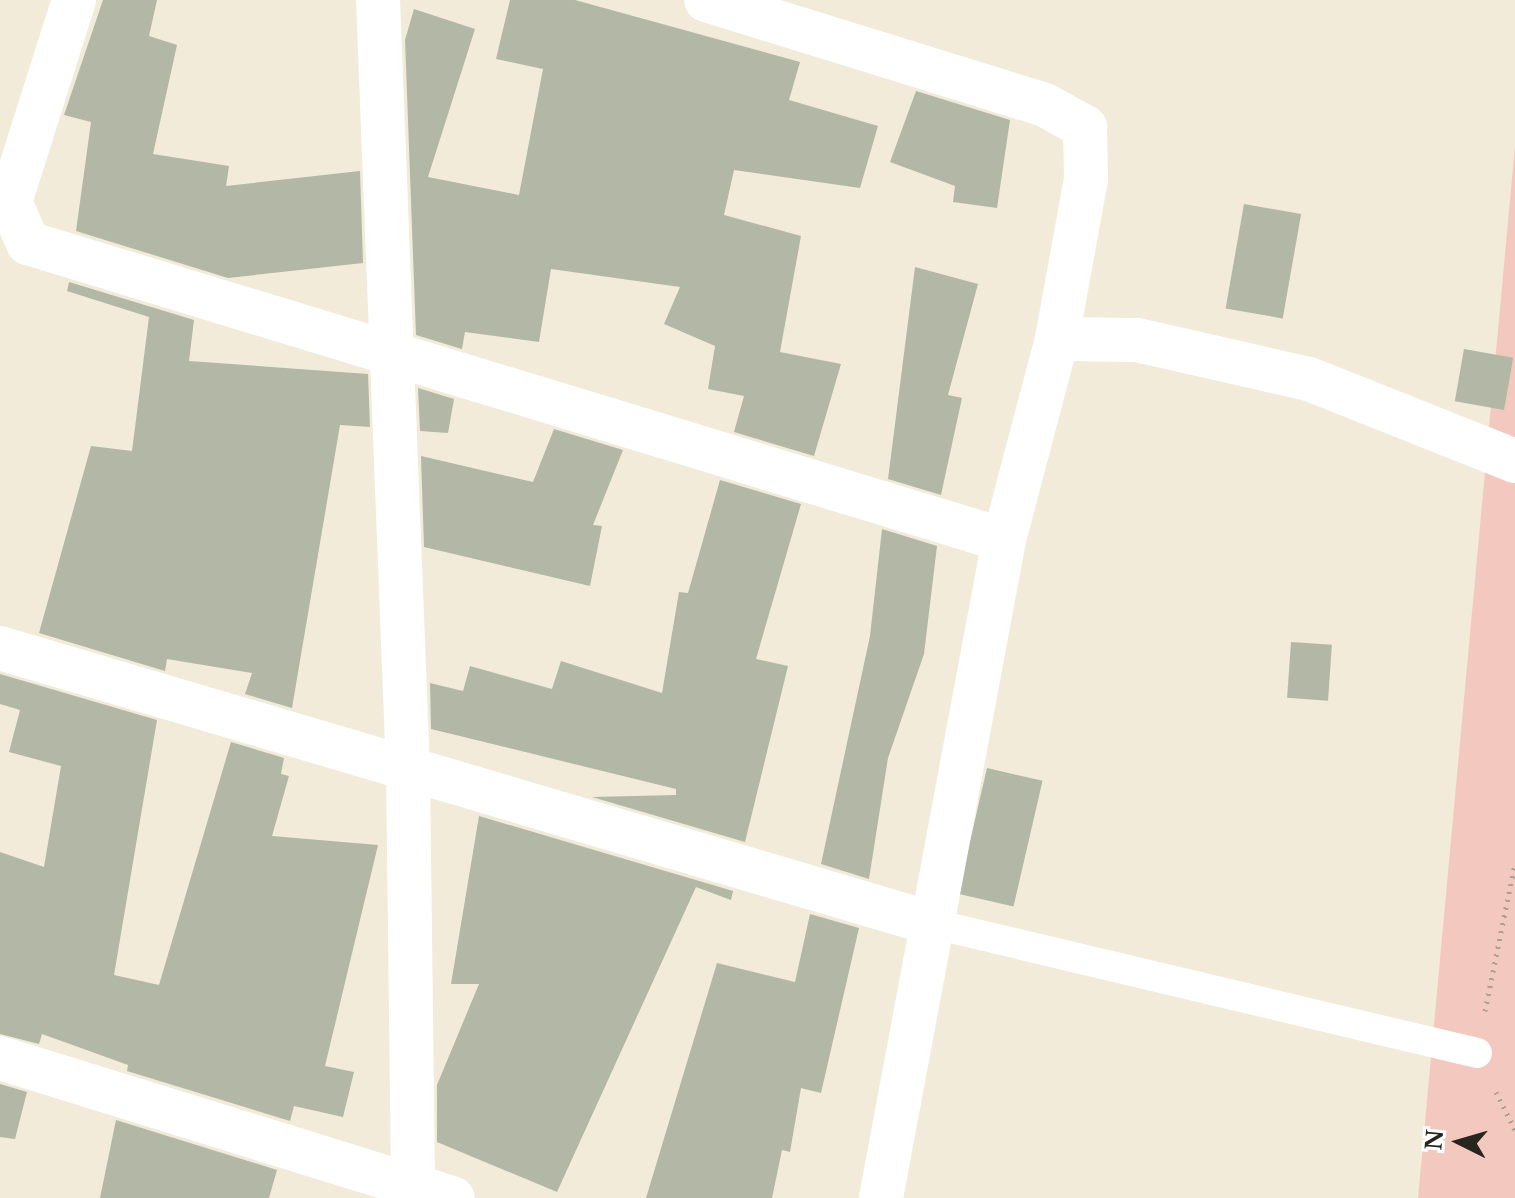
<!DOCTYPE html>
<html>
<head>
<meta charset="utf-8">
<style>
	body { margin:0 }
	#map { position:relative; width:1515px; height:1198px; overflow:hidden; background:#f2ebd9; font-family:"Libre Baskerville",serif }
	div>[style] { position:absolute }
	.green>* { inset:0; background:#f3c9bf }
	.building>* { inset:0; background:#b2b7a6; transform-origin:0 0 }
	.path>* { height:5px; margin-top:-2.5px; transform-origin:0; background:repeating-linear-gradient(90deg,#a8a295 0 2px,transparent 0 8px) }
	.lane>* { height:30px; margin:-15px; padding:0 15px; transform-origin:15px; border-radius:15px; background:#fff }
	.street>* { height:44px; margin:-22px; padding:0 22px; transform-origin:22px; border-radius:22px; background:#fff }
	span { translate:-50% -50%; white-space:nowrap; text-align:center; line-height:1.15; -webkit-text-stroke:7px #fff; paint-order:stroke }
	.north { position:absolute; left:1419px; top:1102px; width:80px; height:80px; -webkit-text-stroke:6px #fff; paint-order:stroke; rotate:275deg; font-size:22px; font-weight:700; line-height:32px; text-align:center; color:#28251f }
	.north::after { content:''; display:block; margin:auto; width:28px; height:36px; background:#28251f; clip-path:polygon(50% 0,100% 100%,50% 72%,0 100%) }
</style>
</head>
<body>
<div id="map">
	<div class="green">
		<div style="clip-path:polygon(1515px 146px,1515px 1198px,1418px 1198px)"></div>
	</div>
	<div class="building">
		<div style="clip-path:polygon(103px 0,157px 0,149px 36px,177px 45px,153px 154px,229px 166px,226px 186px,360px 171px,363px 263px,228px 278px,76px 231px,91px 122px,64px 115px)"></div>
		<div style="clip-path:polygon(510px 0,575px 0,800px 62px,789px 100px,878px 126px,860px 188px,734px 170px,724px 215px,801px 236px,780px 352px,841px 364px,814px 456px,734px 432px,744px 396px,708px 389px,715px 346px,664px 324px,680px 287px,551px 269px,539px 342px,465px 332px,462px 349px,416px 335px,405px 40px,414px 9px,475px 29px,428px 177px,519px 195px,543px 69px,496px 59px)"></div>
		<div style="clip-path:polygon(916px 91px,1010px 120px,997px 208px,953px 202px,955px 186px,890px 162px)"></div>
		<div style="left:1244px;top:204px;width:58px;height:106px;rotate:10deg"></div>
		<div style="clip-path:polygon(915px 267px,978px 284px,948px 395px,962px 398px,941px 495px,888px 479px)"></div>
		<div style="clip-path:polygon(69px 282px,194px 320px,189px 361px,368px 374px,370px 427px,340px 425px,292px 708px,245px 694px,252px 673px,167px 659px,165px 671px,39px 633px,91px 446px,132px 451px,149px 317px,67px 291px)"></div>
		<div style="left:1464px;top:349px;width:50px;height:53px;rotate:10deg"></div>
		<div style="clip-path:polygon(418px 388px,454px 399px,448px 433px,420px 431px)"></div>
		<div style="clip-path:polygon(554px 429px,623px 450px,593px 525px,602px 526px,590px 586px,424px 547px,421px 456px,533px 482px)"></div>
		<div style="clip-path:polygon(720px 480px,801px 504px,756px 659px,788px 666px,745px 842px,592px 797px,676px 795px,676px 789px,431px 729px,430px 683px,463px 691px,470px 666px,552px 689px,561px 661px,662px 693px,679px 592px,688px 593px)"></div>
		<div style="clip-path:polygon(882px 529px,937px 546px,924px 654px,888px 758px,869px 879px,821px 864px,870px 636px)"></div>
		<div style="left:1291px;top:642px;width:41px;height:56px;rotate:4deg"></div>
		<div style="clip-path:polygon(0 674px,157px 720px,114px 975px,159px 985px,231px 742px,284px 758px,281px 774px,289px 776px,272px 836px,378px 845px,325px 1066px,354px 1072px,343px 1117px,294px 1106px,290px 1121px,127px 1071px,128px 1065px,42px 1034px,39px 1044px,0 1034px,0 852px,44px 867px,61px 766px,9px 752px,20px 710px,0 704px)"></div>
		<div style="left:987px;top:768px;width:57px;height:129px;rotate:13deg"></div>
		<div style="clip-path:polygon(479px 816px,733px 891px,731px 900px,696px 887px,557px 1192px,437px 1142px,437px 1085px,479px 984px,451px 984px)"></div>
		<div style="clip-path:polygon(810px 914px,859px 928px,821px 1093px,801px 1088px,790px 1152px,782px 1150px,772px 1198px,646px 1198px,717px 963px,795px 982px)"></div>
		<div style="clip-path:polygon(0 1084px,27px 1092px,15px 1139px,0 1137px)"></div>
		<div style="clip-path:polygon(116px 1120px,277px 1170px,269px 1198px,100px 1198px)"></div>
	</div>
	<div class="path">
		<div style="left:1485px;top:1011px;width:151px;rotate:-78.5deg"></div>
		<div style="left:1496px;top:1092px;width:42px;rotate:63.4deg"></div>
	</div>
	<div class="lane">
		<div style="left:934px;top:924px;width:558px;rotate:13.36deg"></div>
	</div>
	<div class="street">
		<div style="left:74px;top:0;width:212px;rotate:107.6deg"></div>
		<div style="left:10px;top:202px;width:45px;rotate:66.3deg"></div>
		<div style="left:28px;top:243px;width:1020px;rotate:16.93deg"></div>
		<div style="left:378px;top:0;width:770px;rotate:87.77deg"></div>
		<div style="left:408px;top:769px;width:429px;rotate:89.3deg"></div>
		<div style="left:706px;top:0;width:355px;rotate:17.2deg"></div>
		<div style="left:1045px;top:105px;width:46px;rotate:28.8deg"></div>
		<div style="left:1085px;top:127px;width:52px;rotate:88.9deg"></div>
		<div style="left:1086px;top:179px;width:163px;rotate:100.3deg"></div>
		<div style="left:1057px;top:339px;width:208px;rotate:104.8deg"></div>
		<div style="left:1004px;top:540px;width:669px;rotate:100.59deg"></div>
		<div style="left:1057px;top:339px;width:80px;rotate:0.7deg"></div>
		<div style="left:1137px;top:340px;width:176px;rotate:12.8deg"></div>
		<div style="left:1309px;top:379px;width:222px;rotate:21.7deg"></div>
		<div style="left:0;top:648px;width:974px;rotate:16.46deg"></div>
		<div style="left:0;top:1058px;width:474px;rotate:17.2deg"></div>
	</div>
	<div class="north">N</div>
</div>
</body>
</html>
